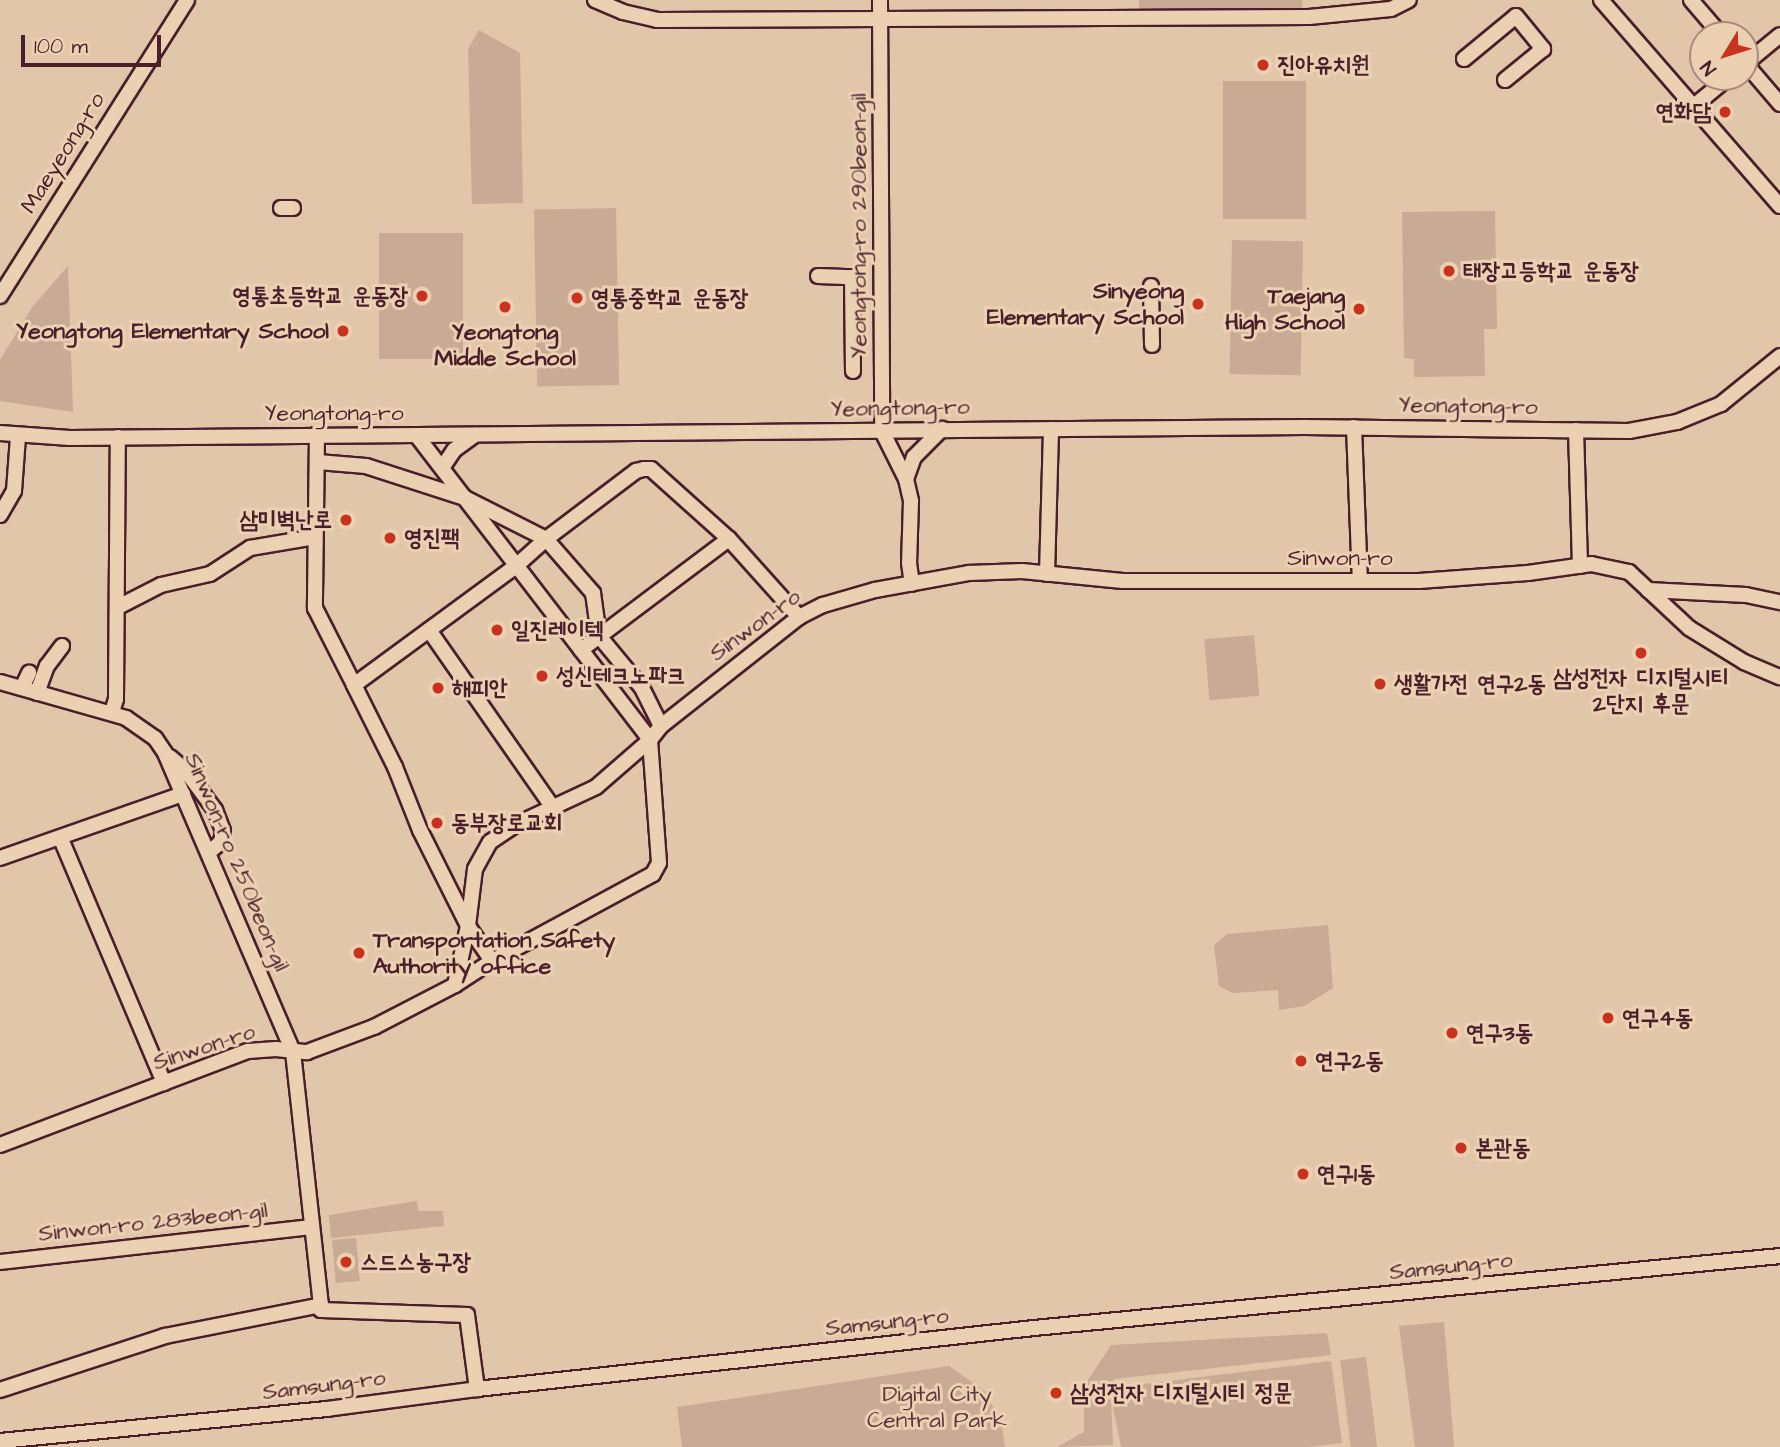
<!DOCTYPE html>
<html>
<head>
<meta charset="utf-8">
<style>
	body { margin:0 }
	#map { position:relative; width:1780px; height:1447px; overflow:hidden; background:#e1c6aa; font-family:"Architects Daughter","Poor Story",sans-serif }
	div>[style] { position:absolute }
	.green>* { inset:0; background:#c8aa95; transform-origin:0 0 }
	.roads { filter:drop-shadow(2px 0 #4a1f2b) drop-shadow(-2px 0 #4a1f2b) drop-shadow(0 2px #4a1f2b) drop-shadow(0 -2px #4a1f2b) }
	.minor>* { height:14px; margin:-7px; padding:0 7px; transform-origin:7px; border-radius:7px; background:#ebd0b2 }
	.dots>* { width:19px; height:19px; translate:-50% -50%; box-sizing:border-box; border:4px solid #ebd0b2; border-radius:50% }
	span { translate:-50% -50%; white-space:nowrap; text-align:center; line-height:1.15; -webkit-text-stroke:6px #ebd0b2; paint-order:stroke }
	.poi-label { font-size:23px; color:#4a1f2b; font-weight:700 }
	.left { translate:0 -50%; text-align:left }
	.right { translate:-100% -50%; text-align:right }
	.street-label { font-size:23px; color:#4a1f2b }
	.park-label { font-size:23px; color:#5d343b }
	.north { position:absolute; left:1689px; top:21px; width:70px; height:70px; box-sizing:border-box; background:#ebd0b2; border:2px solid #ab897c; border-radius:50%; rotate:232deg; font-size:19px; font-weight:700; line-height:28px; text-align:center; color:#4a1f2b }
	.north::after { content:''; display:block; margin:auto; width:24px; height:32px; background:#c8321e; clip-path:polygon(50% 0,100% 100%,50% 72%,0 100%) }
	.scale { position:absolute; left:21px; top:35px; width:140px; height:32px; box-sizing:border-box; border:4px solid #4a1f2b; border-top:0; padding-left:9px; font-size:21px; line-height:24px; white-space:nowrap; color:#4a1f2b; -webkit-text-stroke:5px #ebd0b2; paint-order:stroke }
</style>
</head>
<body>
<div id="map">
	<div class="green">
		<div style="left:1139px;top:0;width:163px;height:9px"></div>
		<div style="clip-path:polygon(479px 30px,520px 53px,523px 203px,472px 204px,468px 49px)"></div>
		<div style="left:1223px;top:81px;width:83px;height:138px"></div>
		<div style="left:616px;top:208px;width:177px;height:82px;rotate:89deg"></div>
		<div style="clip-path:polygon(1495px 211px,1497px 329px,1484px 329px,1485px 376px,1414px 377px,1414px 359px,1404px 358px,1402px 212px)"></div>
		<div style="left:379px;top:233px;width:84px;height:126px"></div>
		<div style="left:1232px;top:240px;width:71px;height:134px;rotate:1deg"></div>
		<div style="clip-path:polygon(68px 266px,73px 412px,0 401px,0 360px,33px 306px)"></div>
		<div style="left:1254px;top:635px;width:61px;height:50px;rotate:85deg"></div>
		<div style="clip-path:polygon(1328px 925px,1333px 988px,1304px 1006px,1279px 1010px,1278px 990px,1233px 993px,1219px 986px,1214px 945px,1227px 934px)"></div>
		<div style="clip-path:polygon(417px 1201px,418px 1211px,443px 1211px,444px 1226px,331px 1238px,329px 1215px)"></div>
		<div style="left:356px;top:1238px;width:43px;height:24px;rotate:85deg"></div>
		<div style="clip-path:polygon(1444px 1322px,1454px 1447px,1415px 1447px,1399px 1326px)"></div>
		<div style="clip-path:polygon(1327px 1333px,1331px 1355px,1114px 1379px,1111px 1388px,1331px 1361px,1342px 1443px,1308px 1447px,1121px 1447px,1111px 1397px,1113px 1445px,1057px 1447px,1084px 1432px,1084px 1386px,1111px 1345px)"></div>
		<div style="left:1366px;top:1357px;width:91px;height:26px;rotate:83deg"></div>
		<div style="clip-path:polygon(949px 1366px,986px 1392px,1002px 1427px,1005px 1447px,682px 1447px,677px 1407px)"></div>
	</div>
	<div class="roads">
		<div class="minor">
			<div style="left:595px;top:0;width:30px;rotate:23deg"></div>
			<div style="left:623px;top:12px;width:35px;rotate:13deg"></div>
			<div style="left:657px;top:20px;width:652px;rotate:-0.26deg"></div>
			<div style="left:1309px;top:17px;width:82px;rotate:-5.6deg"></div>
			<div style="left:1391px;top:9px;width:20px;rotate:-27deg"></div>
			<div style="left:880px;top:0;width:431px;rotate:89.7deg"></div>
			<div style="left:882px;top:431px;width:54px;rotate:63.4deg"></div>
			<div style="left:906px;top:479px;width:23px;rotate:77deg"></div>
			<div style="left:911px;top:501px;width:62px;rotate:91.8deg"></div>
			<div style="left:909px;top:563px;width:21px;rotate:82deg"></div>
			<div style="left:1601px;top:0;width:273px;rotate:49deg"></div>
			<div style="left:1691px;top:0;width:46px;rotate:49.4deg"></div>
			<div style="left:1464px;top:59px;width:67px;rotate:-39.6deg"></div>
			<div style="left:1516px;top:16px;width:43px;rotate:50.7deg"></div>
			<div style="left:1543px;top:49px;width:49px;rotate:140.8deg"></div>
			<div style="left:1745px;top:63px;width:54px;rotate:49.5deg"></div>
			<div style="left:1745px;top:64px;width:45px;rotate:-39.6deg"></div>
			<div style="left:1694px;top:106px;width:45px;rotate:-39.6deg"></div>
			<div style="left:281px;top:208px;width:12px"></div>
			<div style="left:818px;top:276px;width:34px;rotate:2deg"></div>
			<div style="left:852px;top:277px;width:94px;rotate:89.4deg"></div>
			<div style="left:1151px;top:286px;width:59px;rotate:89deg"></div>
			<div style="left:0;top:296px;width:350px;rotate:-57.7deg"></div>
			<div style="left:1354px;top:427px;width:154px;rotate:87.8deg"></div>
			<div style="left:1576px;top:430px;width:136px;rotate:88.3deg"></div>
			<div style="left:0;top:433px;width:70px;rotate:4.1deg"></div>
			<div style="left:70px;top:438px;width:1234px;rotate:-0.51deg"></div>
			<div style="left:1304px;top:427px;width:325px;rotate:0.7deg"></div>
			<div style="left:1629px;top:431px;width:49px;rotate:-10.6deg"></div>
			<div style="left:1677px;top:422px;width:48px;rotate:-22.2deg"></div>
			<div style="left:1721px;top:404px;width:76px;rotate:-39.1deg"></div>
			<div style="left:317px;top:434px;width:174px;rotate:90.7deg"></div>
			<div style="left:315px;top:608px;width:86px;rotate:63.1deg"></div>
			<div style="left:354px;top:685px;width:201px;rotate:-36.3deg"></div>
			<div style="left:516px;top:566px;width:40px;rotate:-42deg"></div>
			<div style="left:546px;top:539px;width:113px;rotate:-37.1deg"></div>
			<div style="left:636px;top:471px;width:8px;rotate:-14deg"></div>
			<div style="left:644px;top:469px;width:7px"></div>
			<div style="left:651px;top:469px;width:105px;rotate:41.9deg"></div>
			<div style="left:729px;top:539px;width:105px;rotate:48.1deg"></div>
			<div style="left:417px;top:436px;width:383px;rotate:52.5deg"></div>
			<div style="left:650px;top:740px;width:123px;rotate:85.8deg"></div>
			<div style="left:659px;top:863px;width:13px;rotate:119deg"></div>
			<div style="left:653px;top:874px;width:183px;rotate:151.6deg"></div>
			<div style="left:492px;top:961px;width:44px;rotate:147deg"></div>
			<div style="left:318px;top:462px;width:48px;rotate:4.8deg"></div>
			<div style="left:366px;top:466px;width:104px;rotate:17.9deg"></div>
			<div style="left:465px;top:498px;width:91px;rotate:26.8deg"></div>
			<div style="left:546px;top:539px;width:72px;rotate:49deg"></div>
			<div style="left:593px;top:593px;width:43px;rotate:82.1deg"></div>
			<div style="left:599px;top:636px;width:67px;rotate:50.4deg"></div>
			<div style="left:642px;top:688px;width:42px;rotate:63.4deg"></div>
			<div style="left:442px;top:468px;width:22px;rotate:-56deg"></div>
			<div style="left:454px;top:450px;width:26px;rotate:-36deg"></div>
			<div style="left:906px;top:479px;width:23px;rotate:-70deg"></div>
			<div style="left:914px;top:457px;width:40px;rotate:-45deg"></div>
			<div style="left:0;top:515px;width:28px;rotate:-60deg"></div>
			<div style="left:14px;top:491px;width:55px;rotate:-85.8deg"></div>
			<div style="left:1047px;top:574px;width:145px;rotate:-88.4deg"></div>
			<div style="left:1648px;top:590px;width:98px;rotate:2.9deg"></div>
			<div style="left:1746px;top:595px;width:35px;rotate:12deg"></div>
			<div style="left:118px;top:607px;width:48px;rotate:-27.1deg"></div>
			<div style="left:161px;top:585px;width:50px;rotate:-12.7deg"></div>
			<div style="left:210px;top:574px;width:48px;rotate:-33deg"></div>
			<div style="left:250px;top:548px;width:66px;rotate:-9.6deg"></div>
			<div style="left:429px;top:630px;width:217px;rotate:55.1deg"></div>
			<div style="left:581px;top:650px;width:185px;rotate:-36.9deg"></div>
			<div style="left:0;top:682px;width:131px;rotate:15.9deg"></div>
			<div style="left:126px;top:718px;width:35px;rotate:35deg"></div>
			<div style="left:155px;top:738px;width:18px;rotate:56deg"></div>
			<div style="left:165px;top:753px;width:325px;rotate:66.8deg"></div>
			<div style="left:293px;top:1052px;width:255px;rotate:83.7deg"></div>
			<div style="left:354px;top:685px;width:92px;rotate:63.4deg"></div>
			<div style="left:395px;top:767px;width:68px;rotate:68.4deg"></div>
			<div style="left:420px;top:830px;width:107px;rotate:63.4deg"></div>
			<div style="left:468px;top:926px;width:42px;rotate:55.6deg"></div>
			<div style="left:22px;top:688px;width:17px;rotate:-65deg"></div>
			<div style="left:37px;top:693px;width:29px;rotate:-70deg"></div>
			<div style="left:47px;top:666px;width:25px;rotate:-53deg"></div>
			<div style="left:112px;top:712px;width:14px;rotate:-73deg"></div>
			<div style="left:116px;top:699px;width:262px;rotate:-89.6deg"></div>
			<div style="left:170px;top:757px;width:21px;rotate:41deg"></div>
			<div style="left:186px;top:771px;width:49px;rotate:53.4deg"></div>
			<div style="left:215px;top:810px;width:22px;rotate:69deg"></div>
			<div style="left:223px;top:831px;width:11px;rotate:100deg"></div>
			<div style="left:221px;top:842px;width:16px;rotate:140deg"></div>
			<div style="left:61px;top:839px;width:265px;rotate:67.1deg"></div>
			<div style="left:0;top:858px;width:194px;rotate:-19.3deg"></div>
			<div style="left:0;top:1145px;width:265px;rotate:-20.8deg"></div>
			<div style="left:248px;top:1051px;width:28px;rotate:-4deg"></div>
			<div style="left:276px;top:1049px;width:31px;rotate:6deg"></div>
			<div style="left:307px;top:1052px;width:72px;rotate:-20.5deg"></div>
			<div style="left:374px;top:1027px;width:91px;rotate:-27.4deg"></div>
			<div style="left:455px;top:985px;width:60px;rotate:-77.6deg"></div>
			<div style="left:468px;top:926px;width:57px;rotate:-83deg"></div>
			<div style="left:475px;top:869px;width:31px;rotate:-61deg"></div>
			<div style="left:490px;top:842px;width:30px;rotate:-34deg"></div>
			<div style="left:515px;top:825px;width:89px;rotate:-25.1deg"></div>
			<div style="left:596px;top:787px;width:72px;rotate:-41deg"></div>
			<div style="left:650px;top:740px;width:18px;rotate:-52deg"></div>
			<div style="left:661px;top:726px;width:176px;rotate:-38.3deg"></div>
			<div style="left:799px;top:617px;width:27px;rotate:-27deg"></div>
			<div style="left:823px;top:605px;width:54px;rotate:-16.1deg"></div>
			<div style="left:875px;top:590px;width:96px;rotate:-10.3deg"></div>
			<div style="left:969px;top:573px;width:53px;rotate:-2.2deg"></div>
			<div style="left:1022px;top:571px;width:101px;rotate:5.7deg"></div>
			<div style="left:1123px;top:581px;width:296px"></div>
			<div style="left:1419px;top:581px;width:109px;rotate:-4.2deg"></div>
			<div style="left:1528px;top:573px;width:64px;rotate:-8.1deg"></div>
			<div style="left:1591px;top:564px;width:39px;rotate:12deg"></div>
			<div style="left:1629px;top:572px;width:82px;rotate:43deg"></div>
			<div style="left:1689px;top:628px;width:65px;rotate:31.7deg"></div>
			<div style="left:1744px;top:662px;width:39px;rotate:23deg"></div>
			<div style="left:0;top:1262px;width:313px;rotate:-6.4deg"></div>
			<div style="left:321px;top:1305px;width:5px;rotate:90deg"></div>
			<div style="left:321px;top:1310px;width:146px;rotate:2deg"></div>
			<div style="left:467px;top:1315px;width:75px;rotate:82.3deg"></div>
			<div style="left:0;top:1390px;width:174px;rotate:-18.1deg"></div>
			<div style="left:165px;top:1336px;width:159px;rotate:-11.2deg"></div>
			<div style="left:0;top:1441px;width:329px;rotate:-5.6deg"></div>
			<div style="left:327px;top:1409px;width:151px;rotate:-7.6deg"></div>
			<div style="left:477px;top:1389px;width:560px;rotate:-6.25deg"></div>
			<div style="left:1034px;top:1328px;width:749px;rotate:-5.51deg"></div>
		</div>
	</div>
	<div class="dots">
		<div style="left:1263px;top:65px;background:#c8321e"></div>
		<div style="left:1725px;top:112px;background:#c8321e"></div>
		<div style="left:1449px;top:271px;background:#c8321e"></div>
		<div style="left:422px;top:296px;background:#c8321e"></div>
		<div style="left:577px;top:298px;background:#c8321e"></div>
		<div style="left:1198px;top:304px;background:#c8321e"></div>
		<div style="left:505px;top:307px;background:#c8321e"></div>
		<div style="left:1359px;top:309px;background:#c8321e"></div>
		<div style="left:343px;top:331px;background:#c8321e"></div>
		<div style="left:346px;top:520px;background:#c8321e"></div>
		<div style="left:390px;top:538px;background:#c8321e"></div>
		<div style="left:497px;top:630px;background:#c8321e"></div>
		<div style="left:1641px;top:653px;background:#c8321e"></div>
		<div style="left:542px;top:676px;background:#c8321e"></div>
		<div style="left:1380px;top:684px;background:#c8321e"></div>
		<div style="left:438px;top:688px;background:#c8321e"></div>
		<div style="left:437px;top:823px;background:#c8321e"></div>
		<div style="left:359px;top:953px;background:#c8321e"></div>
		<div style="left:1608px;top:1018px;background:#c8321e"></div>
		<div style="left:1452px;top:1033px;background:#c8321e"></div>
		<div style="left:1301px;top:1061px;background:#c8321e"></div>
		<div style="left:1461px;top:1148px;background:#c8321e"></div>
		<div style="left:1303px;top:1174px;background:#c8321e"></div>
		<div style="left:346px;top:1262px;background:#c8321e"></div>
		<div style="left:1056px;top:1393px;background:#c8321e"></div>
	</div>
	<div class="poi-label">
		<span class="left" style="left:1277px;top:65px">진아유치원</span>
		<span class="right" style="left:1711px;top:112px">연화담</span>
		<span class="left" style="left:1463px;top:271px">태장고등학교 운동장</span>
		<span class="right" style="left:1184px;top:304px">Sinyeong<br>Elementary School</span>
		<span class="right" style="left:408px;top:296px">영통초등학교 운동장</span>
		<span class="right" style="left:1345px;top:309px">Taejang<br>High School</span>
		<span class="left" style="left:591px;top:298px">영통중학교 운동장</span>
		<span class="right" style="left:329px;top:331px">Yeongtong Elementary School</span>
		<span style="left:505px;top:345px">Yeongtong<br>Middle School</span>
		<span class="right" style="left:332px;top:520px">삼미벽난로</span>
		<span class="left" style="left:404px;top:538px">영진팩</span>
		<span class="left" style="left:511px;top:630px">일진레이텍</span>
		<span class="left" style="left:556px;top:676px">성신테크노파크</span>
		<span style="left:1641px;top:691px">삼성전자 디지털시티<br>2단지 후문</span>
		<span class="left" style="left:1394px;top:684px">생활가전 연구2동</span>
		<span class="left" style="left:452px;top:688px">해피안</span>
		<span class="left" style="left:451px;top:823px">동부장로교회</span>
		<span class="left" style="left:373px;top:953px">Transportation Safety<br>Authority office</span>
		<span class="left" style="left:1622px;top:1018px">연구4동</span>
		<span class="left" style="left:1466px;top:1033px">연구3동</span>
		<span class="left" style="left:1315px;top:1061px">연구2동</span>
		<span class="left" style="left:1475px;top:1148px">본관동</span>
		<span class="left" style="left:1317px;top:1174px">연구1동</span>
		<span class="left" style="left:360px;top:1262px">스드스농구장</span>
		<span class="left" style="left:1070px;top:1393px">삼성전자 디지털시티 정문</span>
	</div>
	<div class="street-label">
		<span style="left:63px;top:153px;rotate:-58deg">Maeyeong-ro</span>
		<span style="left:859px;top:226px;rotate:-90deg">Yeongtong-ro 290beon-gil</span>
		<span style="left:1468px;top:406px;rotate:1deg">Yeongtong-ro</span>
		<span style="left:900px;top:408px;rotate:-1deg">Yeongtong-ro</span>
		<span style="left:334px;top:413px">Yeongtong-ro</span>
		<span style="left:1340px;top:558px">Sinwon-ro</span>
		<span style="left:755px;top:625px;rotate:-36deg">Sinwon-ro</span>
		<span style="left:237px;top:862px;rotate:67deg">Sinwon-ro 250beon-gil</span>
		<span style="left:204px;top:1047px;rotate:-18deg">Sinwon-ro</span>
		<span style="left:153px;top:1222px;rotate:-6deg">Sinwon-ro 283beon-gil</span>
		<span style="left:1451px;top:1266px;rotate:-6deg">Samsung-ro</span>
		<span style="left:887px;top:1322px;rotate:-6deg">Samsung-ro</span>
		<span style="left:324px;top:1385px;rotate:-7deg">Samsung-ro</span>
	</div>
	<div class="park-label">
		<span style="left:937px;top:1407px">Digital City<br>Central Park</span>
	</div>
	<div class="north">N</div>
	<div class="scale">100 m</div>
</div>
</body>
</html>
